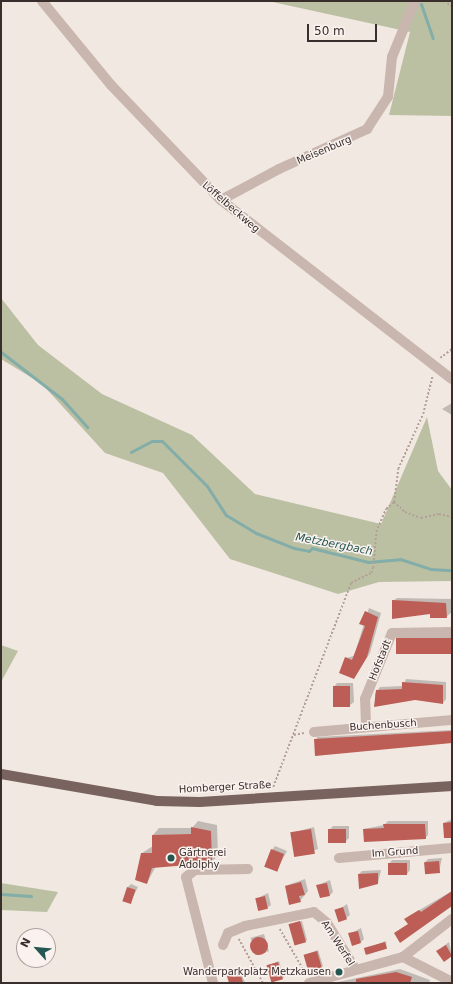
<!DOCTYPE html>
<html>
<head>
<meta charset="utf-8">
<style>
	body { margin:0 }
	#map { position:relative; width:453px; height:984px; overflow:hidden; background:#f2e8e2; font-family:"DejaVu Sans",sans-serif }
	div>[style] { position:absolute }
	.green>* { inset:0; background:#bbc0a2 }
	.shadow>* { inset:0; background:#0003; transform-origin:0 0 }
	.stream>* { height:3px; margin:-1.5px; padding:0 1.5px; transform-origin:1.5px; border-radius:1.5px; background:#83ada8 }
	.building>* { inset:0; background:#bc5e55; transform-origin:0 0 }
	.round { border-radius:50% }
	.path>* { height:1.5px; margin-top:-0.75px; transform-origin:0; background:repeating-linear-gradient(90deg,#b5a098 0 2px,transparent 0 4px) }
	.minor>* { height:10px; margin:-5px; padding:0 5px; transform-origin:5px; border-radius:5px; background:#c9b6ae }
	.major>* { height:10px; margin:-5px; padding:0 5px; transform-origin:5px; border-radius:5px; background:#79635e }
	.dots>* { width:11px; height:11px; translate:-50% -50%; box-sizing:border-box; border:2px solid #f9f2ee; border-radius:50% }
	span { translate:-50% -50%; white-space:nowrap; text-align:center; line-height:1.15; -webkit-text-stroke:3px #f9f2ee; paint-order:stroke }
	.street-label { font-size:10px; color:#392e2c }
	.poi-label { font-size:10px; color:#392e2c }
	.left { translate:0 -50%; text-align:left }
	.right { translate:-100% -50%; text-align:right }
	.water-label { font-size:11px; color:#245752; font-style:italic }
	.frame { position:absolute; inset:0; border:2px solid #392e2c; pointer-events:none }
	.north { position:absolute; left:16px; top:928px; width:40px; height:40px; box-sizing:border-box; background:#f9f2ee; border:1px solid #aca4a0; border-radius:50%; rotate:297deg; font-size:11px; font-weight:700; line-height:16px; text-align:center; color:#392e2c }
	.north::after { content:''; display:block; margin:auto; width:14px; height:18px; background:#245752; clip-path:polygon(50% 0,100% 100%,50% 72%,0 100%) }
	.scale { position:absolute; left:307px; top:24px; width:70px; height:18px; box-sizing:border-box; border:2px solid #392e2c; border-top:0; padding-left:5px; font-size:12px; line-height:14px; white-space:nowrap; color:#392e2c; -webkit-text-stroke:3px #f9f2ee; paint-order:stroke }
</style>
</head>
<body>
<div id="map">
	<div class="green">
		<div style="clip-path:polygon(268px 1px,452px 1px,452px 116px,389px 115px,410px 32px)"></div>
		<div style="clip-path:polygon(1px 298px,38px 345px,102px 394px,192px 435px,255px 494px,381px 524px,427px 417px,438px 471px,452px 490px,452px 581px,379px 582px,338px 594px,230px 559px,163px 473px,105px 453px,42px 384px,1px 359px)"></div>
		<div style="clip-path:polygon(1px 645px,18px 651px,1px 682px)"></div>
		<div style="clip-path:polygon(1px 883px,58px 892px,47px 912px,1px 910px)"></div>
	</div>
	<div class="shadow">
		<div style="clip-path:polygon(452px 403px,452px 415px,442px 409px)"></div>
		<div style="clip-path:polygon(397px 598px,452px 599px,452px 612px,446px 617px,431px 613px,393px 601px)"></div>
		<div style="clip-path:polygon(369px 608px,381px 613px,370px 653px,354px 678px,346px 658px,354px 656px)"></div>
		<div style="clip-path:polygon(452px 635px,452px 653px,397px 641px,400px 637px)"></div>
		<div style="clip-path:polygon(406px 679px,446px 682px,446px 699px,443px 703px,415px 699px,375px 706px,375px 694px,380px 687px,403px 686px)"></div>
		<div style="clip-path:polygon(337px 683px,353px 683px,354px 702px,350px 705px,334px 687px)"></div>
		<div style="clip-path:polygon(452px 730px,452px 742px,316px 755px,317px 737px)"></div>
		<div style="clip-path:polygon(452px 819px,452px 836px,444px 823px)"></div>
		<div style="clip-path:polygon(198px 821px,217px 825px,218px 856px,211px 862px,156px 866px,147px 883px,142px 853px,153px 846px,153px 835px,159px 828px,192px 828px)"></div>
		<div style="clip-path:polygon(388px 821px,428px 821px,428px 835px,425px 838px,364px 829px,384px 825px)"></div>
		<div style="clip-path:polygon(333px 826px,349px 826px,349px 838px,346px 841px,329px 830px)"></div>
		<div style="clip-path:polygon(314px 827px,318px 849px,295px 856px,291px 833px)"></div>
		<div style="clip-path:polygon(275px 846px,287px 851px,276px 871px,272px 850px)"></div>
		<div style="clip-path:polygon(442px 858px,439px 872px,425px 862px,428px 859px)"></div>
		<div style="clip-path:polygon(392px 860px,410px 860px,410px 870px,407px 874px,389px 864px)"></div>
		<div style="clip-path:polygon(381px 870px,378px 883px,359px 874px,362px 871px)"></div>
		<div style="clip-path:polygon(305px 879px,308px 891px,300px 901px,285px 886px)"></div>
		<div style="clip-path:polygon(330px 880px,333px 892px,330px 895px,318px 885px)"></div>
		<div style="clip-path:polygon(131px 884px,138px 887px,130px 903px,128px 887px)"></div>
		<div style="clip-path:polygon(452px 891px,452px 905px,409px 924px,406px 919px,409px 916px)"></div>
		<div style="clip-path:polygon(268px 893px,271px 905px,267px 908px,256px 899px)"></div>
		<div style="clip-path:polygon(347px 904px,350px 915px,346px 918px,340px 909px)"></div>
		<div style="clip-path:polygon(302px 921px,307px 940px,306px 941px,289px 924px)"></div>
		<div style="clip-path:polygon(361px 928px,364px 939px,361px 942px,350px 934px)"></div>
		<div style="left:264px;top:934px;width:18px;height:14px;rotate:74deg"></div>
		<div style="clip-path:polygon(386px 941px,387px 948px,367px 955px,367px 948px)"></div>
		<div style="clip-path:polygon(449px 942px,452px 955px,444px 961px,441px 948px)"></div>
		<div style="clip-path:polygon(318px 950px,323px 966px,321px 967px,305px 955px)"></div>
		<div style="clip-path:polygon(279px 961px,284px 977px,283px 978px,267px 966px)"></div>
		<div style="clip-path:polygon(400px 969px,430px 980px,429px 983px,333px 983px)"></div>
		<div style="clip-path:polygon(241px 971px,245px 983px,231px 983px,229px 976px)"></div>
	</div>
	<div class="stream">
		<div style="left:421px;top:4px;width:36px;rotate:71deg"></div>
		<div style="left:1px;top:352px;width:77px;rotate:37.6deg"></div>
		<div style="left:62px;top:399px;width:38px;rotate:48deg"></div>
		<div style="left:131px;top:452px;width:24px;rotate:-28deg"></div>
		<div style="left:152px;top:441px;width:10px"></div>
		<div style="left:162px;top:441px;width:64px;rotate:45deg"></div>
		<div style="left:207px;top:486px;width:35px;rotate:57deg"></div>
		<div style="left:226px;top:515px;width:35px;rotate:31deg"></div>
		<div style="left:256px;top:533px;width:41px;rotate:21.5deg"></div>
		<div style="left:294px;top:548px;width:15px;rotate:11deg"></div>
		<div style="left:309px;top:551px;width:4px;rotate:-45deg"></div>
		<div style="left:312px;top:548px;width:58px;rotate:14deg"></div>
		<div style="left:368px;top:562px;width:32px;rotate:-5deg"></div>
		<div style="left:400px;top:559px;width:32px;rotate:18deg"></div>
		<div style="left:430px;top:569px;width:22px;rotate:3deg"></div>
		<div style="left:1px;top:894px;width:30px;rotate:4deg"></div>
	</div>
	<div class="building">
		<div style="clip-path:polygon(392px 600px,446px 603px,447px 618px,430px 618px,430px 614px,392px 619px)"></div>
		<div style="clip-path:polygon(365px 611px,378px 617px,367px 657px,354px 679px,339px 673px,345px 657px,352px 660px,365px 626px,359px 624px)"></div>
		<div style="left:452px;top:638px;width:16px;height:56px;rotate:90deg"></div>
		<div style="clip-path:polygon(402px 682px,443px 685px,443px 704px,415px 700px,374px 707px,376px 690px,402px 689px)"></div>
		<div style="left:333px;top:686px;width:17px;height:21px"></div>
		<div style="clip-path:polygon(452px 731px,452px 743px,315px 756px,314px 739px)"></div>
		<div style="clip-path:polygon(452px 822px,452px 838px,444px 838px,443px 823px)"></div>
		<div style="clip-path:polygon(383px 824px,425px 824px,426px 839px,364px 842px,363px 829px,384px 828px)"></div>
		<div style="clip-path:polygon(191px 827px,211px 831px,212px 863px,152px 868px,147px 884px,135px 880px,141px 853px,152px 853px,152px 835px,191px 834px)"></div>
		<div style="left:311px;top:829px;width:25px;height:21px;rotate:81deg"></div>
		<div style="left:328px;top:829px;width:18px;height:14px"></div>
		<div style="left:271px;top:849px;width:14px;height:19px;rotate:21deg"></div>
		<div style="left:439px;top:861px;width:12px;height:15px;rotate:85deg"></div>
		<div style="left:388px;top:863px;width:19px;height:12px"></div>
		<div style="clip-path:polygon(378px 873px,378px 884px,359px 889px,358px 874px)"></div>
		<div style="clip-path:polygon(301px 882px,305px 895px,299px 896px,301px 902px,289px 905px,285px 886px)"></div>
		<div style="clip-path:polygon(327px 883px,330px 896px,320px 898px,316px 885px)"></div>
		<div style="left:127px;top:887px;width:9px;height:15px;rotate:18deg"></div>
		<div style="clip-path:polygon(452px 891px,452px 906px,400px 943px,394px 933px,408px 924px,404px 919px,419px 910px,421px 912px)"></div>
		<div style="left:265px;top:896px;width:13px;height:10px;rotate:77deg"></div>
		<div style="left:343px;top:907px;width:13px;height:9px;rotate:72deg"></div>
		<div style="left:300px;top:921px;width:22px;height:12px;rotate:74deg"></div>
		<div style="clip-path:polygon(358px 931px,361px 943px,352px 946px,348px 933px)"></div>
		<div class="round" style="left:250px;top:937px;width:18px;height:18px"></div>
		<div style="left:385px;top:942px;width:7px;height:22px;rotate:74deg"></div>
		<div style="clip-path:polygon(446px 945px,452px 956px,444px 962px,436px 951px)"></div>
		<div style="left:317px;top:951px;width:18px;height:14px;rotate:74deg"></div>
		<div style="left:278px;top:962px;width:18px;height:12px;rotate:74deg"></div>
		<div style="clip-path:polygon(240px 972px,243px 983px,229px 983px,227px 976px)"></div>
		<div style="clip-path:polygon(396px 972px,412px 977px,410px 983px,356px 983px,356px 979px)"></div>
	</div>
	<div class="path">
		<div style="left:444px;top:1px;width:9px;rotate:32deg"></div>
		<div style="left:440px;top:358px;width:15px;rotate:-37deg"></div>
		<div style="left:394px;top:502px;width:15px;rotate:42deg"></div>
		<div style="left:405px;top:512px;width:17px;rotate:21deg"></div>
		<div style="left:421px;top:518px;width:18px;rotate:-13deg"></div>
		<div style="left:439px;top:514px;width:13px;rotate:13deg"></div>
		<div style="left:294px;top:735px;width:10px;rotate:-11deg"></div>
		<div style="left:273px;top:787px;width:218px;rotate:-69.1deg"></div>
		<div style="left:351px;top:583px;width:22px;rotate:-27deg"></div>
		<div style="left:371px;top:573px;width:5px;rotate:-68deg"></div>
		<div style="left:373px;top:568px;width:36px;rotate:-85deg"></div>
		<div style="left:376px;top:532px;width:25px;rotate:-67deg"></div>
		<div style="left:386px;top:509px;width:11px;rotate:-41deg"></div>
		<div style="left:394px;top:502px;width:33px;rotate:-83deg"></div>
		<div style="left:398px;top:469px;width:60px;rotate:-65.6deg"></div>
		<div style="left:423px;top:414px;width:38px;rotate:-76deg"></div>
		<div style="left:280px;top:929px;width:52px;rotate:60deg"></div>
		<div style="left:239px;top:939px;width:50px;rotate:61.4deg"></div>
	</div>
	<div class="minor">
		<div style="left:42px;top:1px;width:109px;rotate:50.6deg"></div>
		<div style="left:111px;top:85px;width:159px;rotate:46.3deg"></div>
		<div style="left:221px;top:200px;width:292px;rotate:37.8deg"></div>
		<div style="left:221px;top:200px;width:66px;rotate:-28.1deg"></div>
		<div style="left:279px;top:169px;width:97px;rotate:-24.4deg"></div>
		<div style="left:367px;top:129px;width:38px;rotate:-57deg"></div>
		<div style="left:388px;top:97px;width:40px;rotate:-84.3deg"></div>
		<div style="left:392px;top:57px;width:61px;rotate:-67.7deg"></div>
		<div style="left:366px;top:725px;width:26px;rotate:-92deg"></div>
		<div style="left:365px;top:699px;width:71px;rotate:-67.8deg"></div>
		<div style="left:392px;top:633px;width:60px;rotate:-1deg"></div>
		<div style="left:314px;top:732px;width:139px;rotate:-5deg"></div>
		<div style="left:339px;top:858px;width:113px;rotate:-5.1deg"></div>
		<div style="left:223px;top:945px;width:13px;rotate:-67deg"></div>
		<div style="left:228px;top:933px;width:18px;rotate:-22deg"></div>
		<div style="left:245px;top:926px;width:70px;rotate:-11.5deg"></div>
		<div style="left:314px;top:912px;width:17px;rotate:40deg"></div>
		<div style="left:327px;top:923px;width:55px;rotate:58.3deg"></div>
		<div style="left:403px;top:957px;width:55px;rotate:27deg"></div>
		<div style="left:213px;top:983px;width:109px;rotate:-104.3deg"></div>
		<div style="left:186px;top:877px;width:11px;rotate:-38deg"></div>
		<div style="left:195px;top:870px;width:53px;rotate:-1.1deg"></div>
		<div style="left:309px;top:983px;width:98px;rotate:-15.5deg"></div>
		<div style="left:403px;top:957px;width:62px;rotate:-37.8deg"></div>
	</div>
	<div class="major">
		<div style="left:1px;top:774px;width:158px;rotate:9.8deg"></div>
		<div style="left:157px;top:801px;width:43px;rotate:1.3deg"></div>
		<div style="left:200px;top:802px;width:253px;rotate:-3.6deg"></div>
	</div>
	<div class="dots">
		<div style="left:171px;top:858px;background:#245752"></div>
		<div style="left:339px;top:972px;background:#245752"></div>
	</div>
	<div class="street-label">
		<span style="left:324px;top:150px;rotate:-23deg">Meisenburg</span>
		<span style="left:231px;top:207px;rotate:41deg">Löffelbeckweg</span>
		<span style="left:380px;top:660px;rotate:-68deg">Hofstadt</span>
		<span style="left:383px;top:725px;rotate:-4deg">Buchenbusch</span>
		<span style="left:225px;top:787px;rotate:-3deg">Homberger Straße</span>
		<span style="left:395px;top:852px;rotate:-4deg">Im Grund</span>
		<span style="left:338px;top:943px;rotate:57deg">Am Werfel</span>
	</div>
	<div class="poi-label">
		<span class="left" style="left:179px;top:858px">Gärtnerei<br>Adolphy</span>
		<span class="right" style="left:331px;top:972px">Wanderparkplatz Metzkausen</span>
	</div>
	<div class="water-label">
		<span style="left:334px;top:545px;rotate:11deg">Metzbergbach</span>
	</div>
	<div class="frame"></div>
	<div class="north">N</div>
	<div class="scale">50 m</div>
</div>
</body>
</html>
